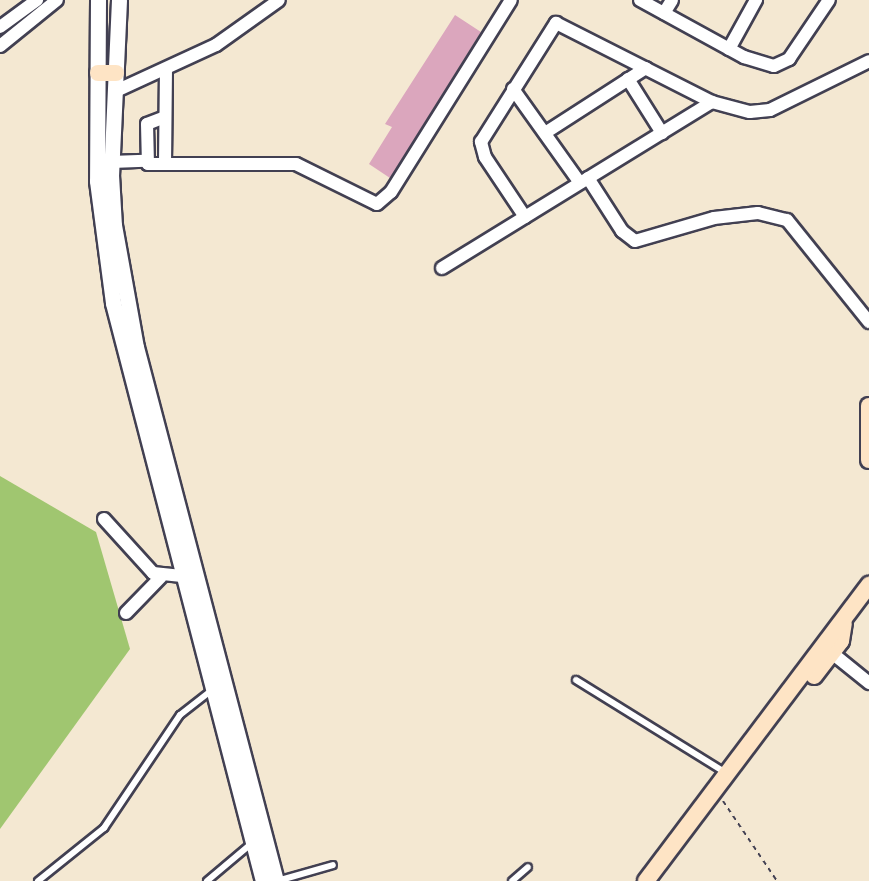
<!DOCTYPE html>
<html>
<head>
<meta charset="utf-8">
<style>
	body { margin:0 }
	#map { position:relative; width:869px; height:881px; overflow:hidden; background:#f4e8d2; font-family:"Playpen Sans",sans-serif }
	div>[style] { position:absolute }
	.green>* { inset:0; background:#a0c670 }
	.building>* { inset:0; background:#dba6bd }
	.path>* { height:2px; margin-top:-1px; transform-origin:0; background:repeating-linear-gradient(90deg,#424052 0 4.5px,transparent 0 9px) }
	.roads { filter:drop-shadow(2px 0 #424052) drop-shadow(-2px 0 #424052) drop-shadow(0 2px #424052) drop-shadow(0 -2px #424052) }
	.service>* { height:6px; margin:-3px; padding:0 3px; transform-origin:3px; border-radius:3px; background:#fff }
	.minor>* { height:12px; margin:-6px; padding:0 6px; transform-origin:6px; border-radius:6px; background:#fff }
	.tertiary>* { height:15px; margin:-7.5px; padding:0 7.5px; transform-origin:7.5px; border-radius:7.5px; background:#fff }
	.secondary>* { height:16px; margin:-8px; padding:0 8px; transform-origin:8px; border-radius:8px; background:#fee4c5 }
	span { translate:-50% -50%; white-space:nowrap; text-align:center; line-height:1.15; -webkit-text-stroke:4.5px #f7f3e8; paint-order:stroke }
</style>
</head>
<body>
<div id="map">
	<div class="green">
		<div style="clip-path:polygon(0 476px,96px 532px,130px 649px,0 829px)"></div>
	</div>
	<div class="building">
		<div style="clip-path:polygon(455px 15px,481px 32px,390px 178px,369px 164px,392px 127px,385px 124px)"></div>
	</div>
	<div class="path">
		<div style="left:723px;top:801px;width:97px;rotate:56deg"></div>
	</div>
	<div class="roads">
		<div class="service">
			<div style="left:576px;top:680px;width:176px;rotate:31.8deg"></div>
			<div style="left:38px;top:881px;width:85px;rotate:-38.8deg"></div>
			<div style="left:104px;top:828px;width:136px;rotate:-56.1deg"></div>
			<div style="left:180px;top:715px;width:39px;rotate:-38deg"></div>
			<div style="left:207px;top:881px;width:57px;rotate:-40.1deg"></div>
			<div style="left:277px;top:881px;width:58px;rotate:-15.9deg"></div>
			<div style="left:512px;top:881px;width:21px;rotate:-41deg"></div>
		</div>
		<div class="minor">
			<div style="left:640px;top:0;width:119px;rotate:28.7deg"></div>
			<div style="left:744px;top:57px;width:31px;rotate:17deg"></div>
			<div style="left:774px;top:66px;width:17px;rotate:-25deg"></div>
			<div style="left:789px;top:59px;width:71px;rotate:-55.9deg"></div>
			<div style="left:664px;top:13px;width:15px;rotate:-58deg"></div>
			<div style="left:0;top:27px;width:46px;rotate:-36.1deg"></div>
			<div style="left:0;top:46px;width:73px;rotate:-38.9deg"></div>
			<div style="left:729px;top:49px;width:56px;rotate:-61.1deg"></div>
			<div style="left:628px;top:79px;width:64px;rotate:57.8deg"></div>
			<div style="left:513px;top:89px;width:115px;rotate:54.5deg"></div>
			<div style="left:116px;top:91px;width:110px;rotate:-24.7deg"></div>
			<div style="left:216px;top:45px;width:77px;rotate:-35.5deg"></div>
			<div style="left:165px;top:117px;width:19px;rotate:159deg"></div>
			<div style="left:147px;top:124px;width:40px;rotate:88.6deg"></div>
			<div style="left:148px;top:164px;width:148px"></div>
			<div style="left:296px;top:164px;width:90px;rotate:26.3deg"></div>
			<div style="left:377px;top:204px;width:18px;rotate:-41deg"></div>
			<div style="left:391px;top:192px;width:226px;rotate:-58deg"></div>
			<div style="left:545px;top:133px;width:120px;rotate:-32.8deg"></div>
			<div style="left:111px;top:162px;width:34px;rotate:-2deg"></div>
			<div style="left:165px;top:164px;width:95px;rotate:-89.4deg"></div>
			<div style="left:588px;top:178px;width:63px;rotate:57.3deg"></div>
			<div style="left:622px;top:231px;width:16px;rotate:38deg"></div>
			<div style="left:635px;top:241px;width:82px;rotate:-16.2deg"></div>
			<div style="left:714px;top:218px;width:44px;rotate:-6.5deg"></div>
			<div style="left:758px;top:213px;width:30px;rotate:14deg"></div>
			<div style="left:787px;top:220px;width:131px;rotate:51.2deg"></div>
			<div style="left:525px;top:217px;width:72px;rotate:-123.7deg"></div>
			<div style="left:485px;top:157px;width:16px;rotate:-105deg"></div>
			<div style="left:481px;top:142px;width:141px;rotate:-57.8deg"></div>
			<div style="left:556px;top:23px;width:175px;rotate:26.9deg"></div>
			<div style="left:712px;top:102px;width:39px;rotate:15deg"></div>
			<div style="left:750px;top:112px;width:20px;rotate:-6deg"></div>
			<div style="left:770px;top:110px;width:110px;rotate:-26.3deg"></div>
			<div style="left:442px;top:268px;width:317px;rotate:-31.6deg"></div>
			<div style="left:104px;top:519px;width:73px;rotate:47.8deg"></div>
			<div style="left:153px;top:573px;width:29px;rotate:6deg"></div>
			<div style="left:126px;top:613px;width:50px;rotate:-45.8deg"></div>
			<div style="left:832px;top:653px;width:48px;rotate:39deg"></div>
		</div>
		<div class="tertiary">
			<div style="left:98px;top:0;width:181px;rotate:90.3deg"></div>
			<div style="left:97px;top:181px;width:123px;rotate:82.5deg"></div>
			<div style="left:113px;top:303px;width:597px;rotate:75.45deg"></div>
			<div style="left:119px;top:0;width:175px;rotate:92.6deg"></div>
			<div style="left:111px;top:175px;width:50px;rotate:86.6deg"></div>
			<div style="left:114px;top:225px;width:124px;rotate:79.8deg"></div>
			<div style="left:136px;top:347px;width:552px;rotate:75.31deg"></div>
		</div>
		<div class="secondary">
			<div style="left:98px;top:73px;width:18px"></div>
			<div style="left:869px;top:406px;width:54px;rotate:90deg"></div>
			<div style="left:814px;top:676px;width:44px;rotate:-52.4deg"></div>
			<div style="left:841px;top:641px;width:18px;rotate:-81deg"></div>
			<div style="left:646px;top:881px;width:371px;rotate:-53deg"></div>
		</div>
	</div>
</div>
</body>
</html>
